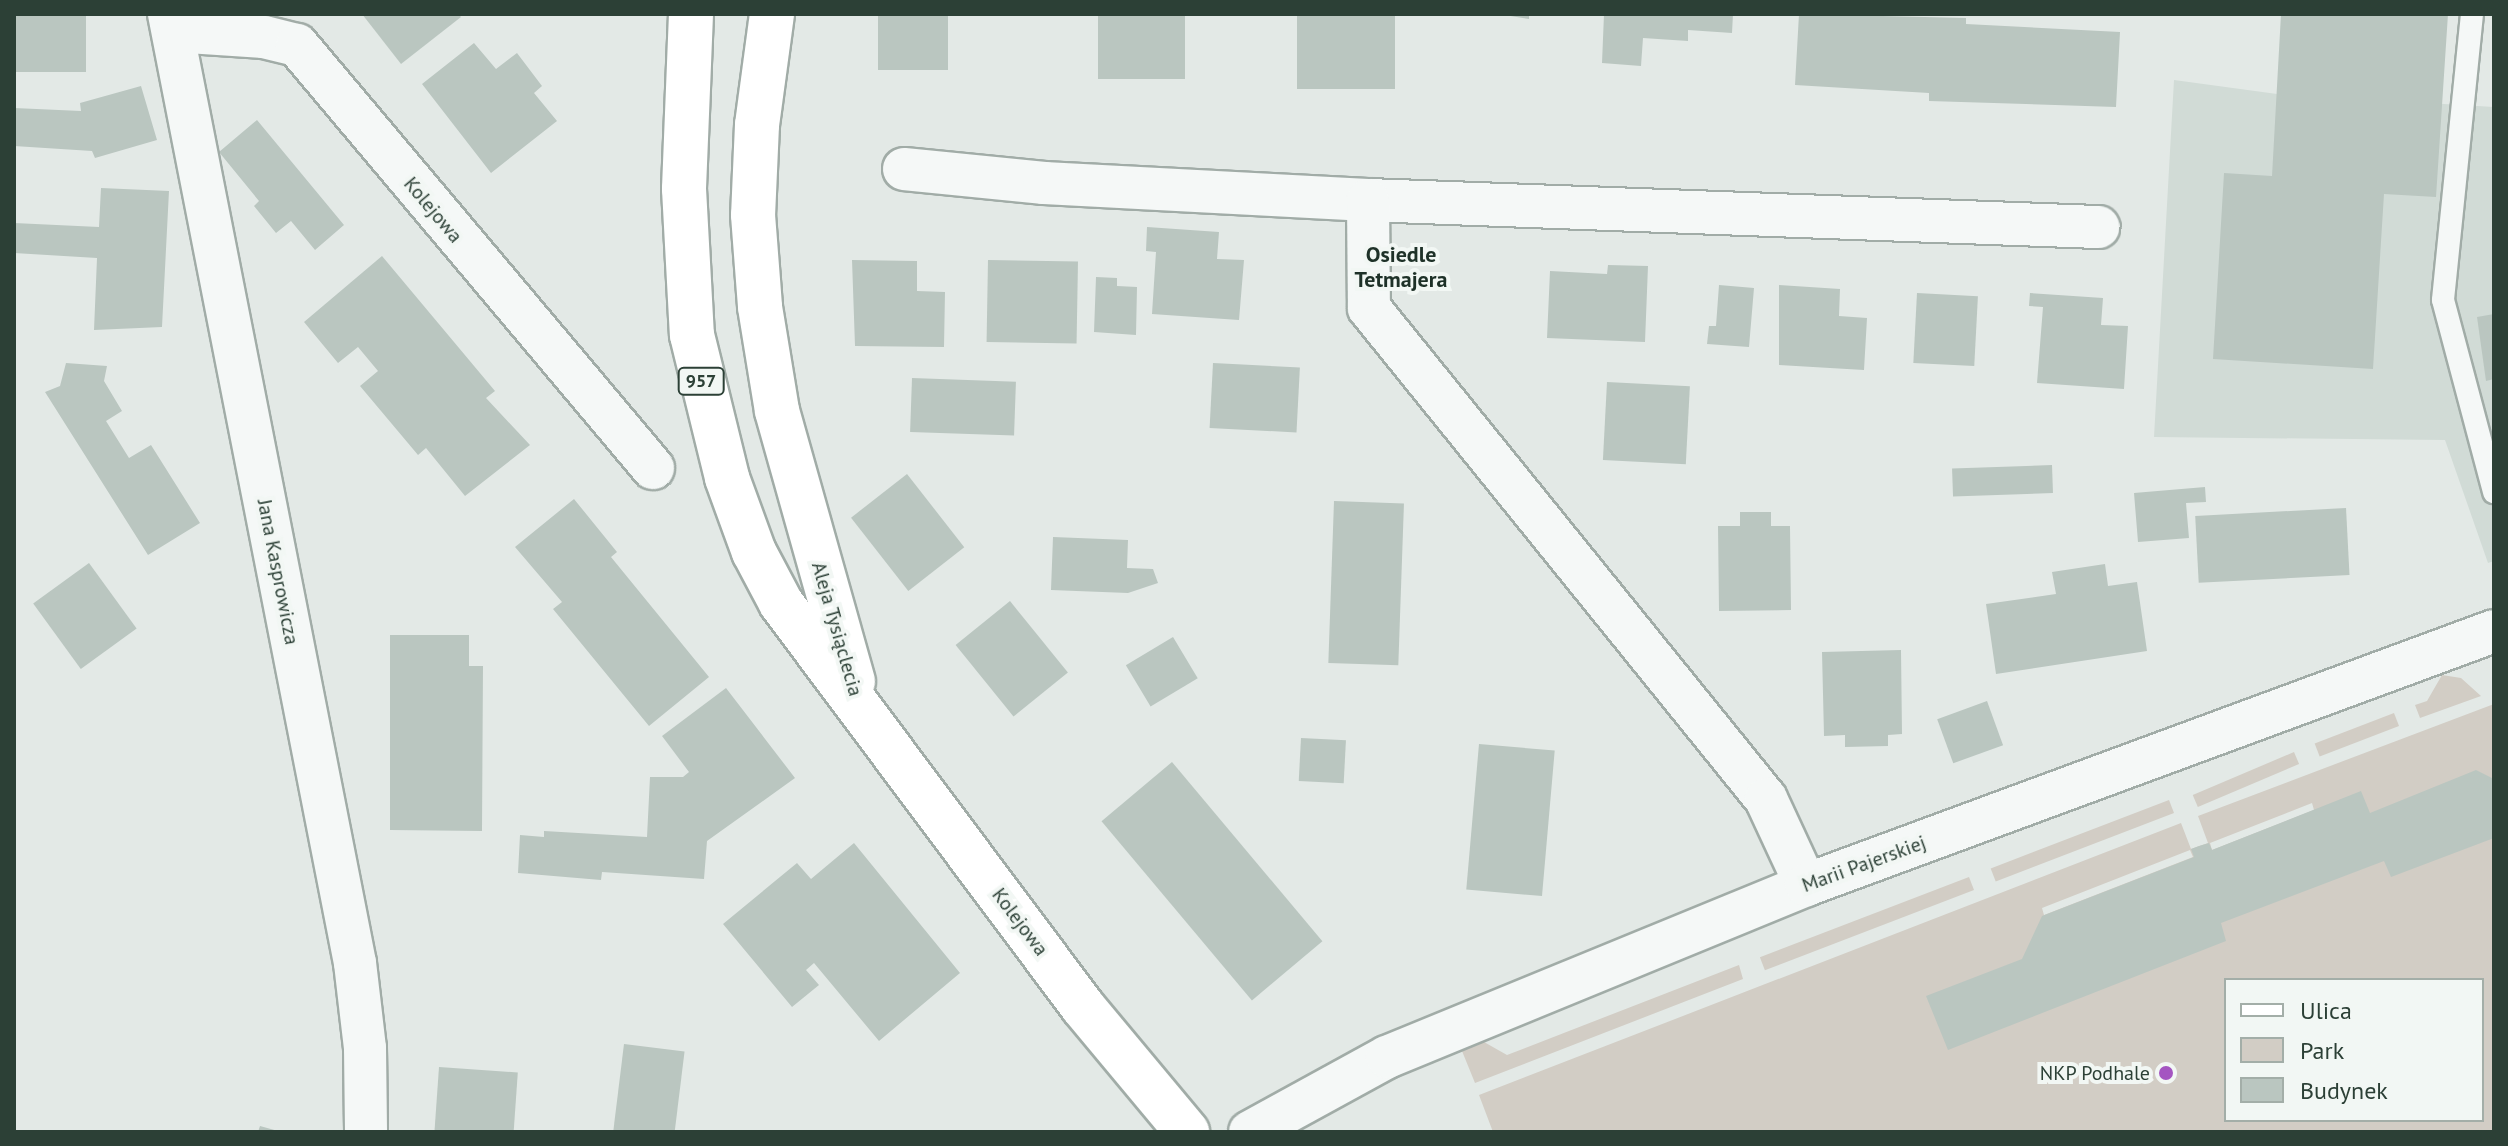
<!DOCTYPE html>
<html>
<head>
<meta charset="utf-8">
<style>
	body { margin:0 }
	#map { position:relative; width:2508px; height:1146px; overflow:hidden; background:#e3e9e6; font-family:"PT Sans",sans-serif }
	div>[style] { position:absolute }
	.built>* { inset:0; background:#d1dbd6 }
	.green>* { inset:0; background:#d2cdc5; transform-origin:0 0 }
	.building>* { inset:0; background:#bac6c0; transform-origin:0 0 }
	.roads { filter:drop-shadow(2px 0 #a1aca7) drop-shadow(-2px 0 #a1aca7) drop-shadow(0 2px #a1aca7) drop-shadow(0 -2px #a1aca7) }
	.service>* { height:22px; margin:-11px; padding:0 11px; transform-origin:11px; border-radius:11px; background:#f5f8f7 }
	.minor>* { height:42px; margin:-21px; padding:0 21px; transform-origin:21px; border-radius:21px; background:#f5f8f7 }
	.primary>* { height:44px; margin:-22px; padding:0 22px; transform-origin:22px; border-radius:22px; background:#fff }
	.dots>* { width:22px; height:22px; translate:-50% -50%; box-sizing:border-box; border:4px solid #f2f7f4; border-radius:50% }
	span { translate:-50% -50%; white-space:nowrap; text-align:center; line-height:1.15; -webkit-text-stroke:8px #f2f7f4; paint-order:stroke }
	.shield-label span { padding:2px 6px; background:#f2f7f4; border:2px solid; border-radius:6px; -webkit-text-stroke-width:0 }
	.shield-label { font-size:18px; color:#2c4036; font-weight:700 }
	.street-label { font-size:20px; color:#2c4036 }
	.poi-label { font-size:20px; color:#2c4036 }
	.right { translate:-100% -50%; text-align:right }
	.neighbourhood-label { font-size:22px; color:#1e3128; font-weight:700 }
	.frame { position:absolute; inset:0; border:16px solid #2c4036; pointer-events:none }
	.legend { position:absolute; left:2224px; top:978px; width:260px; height:144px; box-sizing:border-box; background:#f2f7f4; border:2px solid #a3aea8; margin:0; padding:10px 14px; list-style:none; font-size:24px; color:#2c4036 }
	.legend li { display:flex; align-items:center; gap:16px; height:40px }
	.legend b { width:40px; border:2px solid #a3aea8 }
</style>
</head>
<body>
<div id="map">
	<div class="built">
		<div style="clip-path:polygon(2174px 80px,2277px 94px,2494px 107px,2494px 561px,2488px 563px,2445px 440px,2154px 437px)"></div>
	</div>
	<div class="green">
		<div style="clip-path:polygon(2442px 675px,2461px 678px,2481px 696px,2420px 718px,2415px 705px,2427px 701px)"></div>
		<div style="clip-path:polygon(evenodd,2494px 704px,2494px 1132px,1493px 1132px,1479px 1095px,2181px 823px,2191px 849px,2208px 843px,2198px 816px,2494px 704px,2312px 803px,2314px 810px,2212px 850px,2210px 843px,2312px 803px,2494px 704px,2190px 850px,2193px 857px,2044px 915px,2042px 908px,2190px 850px,2494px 704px,2226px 980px,2482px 980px,2482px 1120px,2226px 1120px,2226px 980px)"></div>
		<div style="left:2394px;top:713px;width:14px;height:85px;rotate:69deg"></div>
		<div style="left:2294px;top:752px;width:13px;height:110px;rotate:67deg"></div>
		<div style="left:2169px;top:800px;width:14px;height:191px;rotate:69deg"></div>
		<div style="left:1969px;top:877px;width:14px;height:224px;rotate:69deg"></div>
		<div style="clip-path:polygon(1739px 965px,1743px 979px,1475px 1083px,1462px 1051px,1484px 1042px,1507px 1055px)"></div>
	</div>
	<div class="building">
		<div style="left:14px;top:14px;width:72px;height:58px"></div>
		<div style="clip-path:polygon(362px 14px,458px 14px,461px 17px,401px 64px)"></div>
		<div style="left:878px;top:14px;width:70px;height:56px"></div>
		<div style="left:1098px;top:14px;width:87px;height:65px"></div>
		<div style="left:1297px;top:14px;width:98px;height:75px"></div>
		<div style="clip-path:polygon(1498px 14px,1529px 14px,1529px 19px)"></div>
		<div style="clip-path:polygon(1604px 14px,1733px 14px,1732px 33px,1688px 30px,1688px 41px,1643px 38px,1641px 66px,1602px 63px)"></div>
		<div style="clip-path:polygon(1799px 14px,1966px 18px,1966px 24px,2120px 32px,2116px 107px,1929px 101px,1929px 93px,1795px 85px)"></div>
		<div style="clip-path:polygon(2281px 14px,2448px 14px,2436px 197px,2384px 194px,2373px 369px,2213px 359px,2224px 173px,2272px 176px)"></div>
		<div style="clip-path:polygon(474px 43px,496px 69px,517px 53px,542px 86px,534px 93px,557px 121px,491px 173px,422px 84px)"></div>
		<div style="clip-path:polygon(141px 86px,157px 140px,95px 158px,92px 151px,14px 146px,14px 108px,81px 111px,80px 103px)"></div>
		<div style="clip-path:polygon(257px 120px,344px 225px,315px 250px,291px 221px,276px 233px,254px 206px,259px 201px,219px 152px)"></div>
		<div style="clip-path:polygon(101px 188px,169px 191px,162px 327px,94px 330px,97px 258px,14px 253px,14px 223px,99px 227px)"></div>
		<div style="clip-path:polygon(1147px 227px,1219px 232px,1217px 259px,1244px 260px,1239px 320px,1152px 314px,1156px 252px,1146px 251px)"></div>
		<div style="clip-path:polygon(382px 256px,495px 391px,486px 398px,530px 445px,465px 496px,426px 448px,418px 455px,360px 386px,378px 371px,358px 347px,338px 363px,304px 322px)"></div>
		<div style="clip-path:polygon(852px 260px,917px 261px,917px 291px,945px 292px,944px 347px,855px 346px)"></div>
		<div style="left:988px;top:260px;width:90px;height:82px;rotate:1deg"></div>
		<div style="clip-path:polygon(1608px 265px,1648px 266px,1645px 342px,1547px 338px,1550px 271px,1607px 274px)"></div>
		<div style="clip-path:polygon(1096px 277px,1117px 278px,1117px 286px,1137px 287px,1136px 335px,1094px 332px)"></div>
		<div style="clip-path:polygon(1719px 285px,1754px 288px,1749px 347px,1707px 344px,1709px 326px,1716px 326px)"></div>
		<div style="clip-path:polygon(1779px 285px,1840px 289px,1839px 316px,1867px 318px,1864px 370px,1779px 365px)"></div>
		<div style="left:1917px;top:293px;width:61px;height:70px;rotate:3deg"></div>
		<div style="clip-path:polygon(2030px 293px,2103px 298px,2101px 325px,2128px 326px,2124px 389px,2037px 383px,2043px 307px,2029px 306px)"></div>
		<div style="clip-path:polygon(2494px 314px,2494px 379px,2486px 381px,2477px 317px)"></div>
		<div style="clip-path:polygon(66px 363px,107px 366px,104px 381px,122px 411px,106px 421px,129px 458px,151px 445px,200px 523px,148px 555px,45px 392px,60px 386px)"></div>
		<div style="left:1213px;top:363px;width:87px;height:65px;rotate:3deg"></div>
		<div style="left:912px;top:378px;width:104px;height:54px;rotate:2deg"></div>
		<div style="left:1607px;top:382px;width:83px;height:78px;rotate:3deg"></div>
		<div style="left:2052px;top:465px;width:28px;height:100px;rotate:88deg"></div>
		<div style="left:907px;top:474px;width:93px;height:71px;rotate:52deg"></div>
		<div style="clip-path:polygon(2205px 487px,2206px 502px,2186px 503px,2189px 538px,2138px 542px,2134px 493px)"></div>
		<div style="clip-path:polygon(574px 499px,617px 552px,611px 557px,709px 677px,649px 726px,553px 609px,562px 602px,515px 547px)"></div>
		<div style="left:1334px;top:501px;width:70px;height:162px;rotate:2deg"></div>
		<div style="left:2346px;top:508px;width:67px;height:151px;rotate:87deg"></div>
		<div style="clip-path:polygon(1740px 512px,1771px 512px,1771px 526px,1790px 526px,1791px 610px,1719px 611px,1718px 526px,1740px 526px)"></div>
		<div style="clip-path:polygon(1053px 537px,1128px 540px,1127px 568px,1153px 569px,1158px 583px,1128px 593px,1051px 590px)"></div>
		<div style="left:89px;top:563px;width:81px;height:69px;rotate:54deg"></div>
		<div style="clip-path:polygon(2105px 564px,2108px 586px,2137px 582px,2147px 651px,1996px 674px,1986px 604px,2056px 594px,2052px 572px)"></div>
		<div style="left:1010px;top:601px;width:92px;height:70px;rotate:51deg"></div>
		<div style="clip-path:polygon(390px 635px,469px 635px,469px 666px,483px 666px,482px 831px,390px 830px)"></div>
		<div style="left:1173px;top:637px;width:48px;height:55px;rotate:59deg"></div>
		<div style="clip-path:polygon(1901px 650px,1902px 734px,1888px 735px,1888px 746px,1845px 747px,1845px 735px,1824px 736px,1822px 652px)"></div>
		<div style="clip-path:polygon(726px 688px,795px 778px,707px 841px,704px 879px,602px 872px,601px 880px,518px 873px,520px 835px,544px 837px,544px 831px,647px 837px,650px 777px,683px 777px,689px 772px,662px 736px)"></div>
		<div style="left:1987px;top:701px;width:47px;height:53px;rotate:70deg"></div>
		<div style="left:1301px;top:738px;width:45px;height:43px;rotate:3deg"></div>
		<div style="left:1479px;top:744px;width:76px;height:146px;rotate:5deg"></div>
		<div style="left:1172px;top:762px;width:234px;height:92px;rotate:50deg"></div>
		<div style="clip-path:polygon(2476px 770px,2494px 779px,2494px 838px,2391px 877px,2384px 861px,2221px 923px,2226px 941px,1948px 1050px,1926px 996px,2022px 959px,2042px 916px,2194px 857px,2191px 849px,2199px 846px,2209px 843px,2212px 850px,2361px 791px,2370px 813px)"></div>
		<div style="clip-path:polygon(854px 843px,960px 973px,879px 1041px,814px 963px,806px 970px,819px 985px,792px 1007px,723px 924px,797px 863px,811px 879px)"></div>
		<div style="left:624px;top:1044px;width:61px;height:89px;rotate:7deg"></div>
		<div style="left:439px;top:1067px;width:79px;height:65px;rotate:4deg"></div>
		<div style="clip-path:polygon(260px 1126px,278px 1131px,278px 1132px,258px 1132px)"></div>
	</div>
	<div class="roads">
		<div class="service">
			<div style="left:2472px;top:14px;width:287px;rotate:95.8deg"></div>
			<div style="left:2443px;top:300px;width:199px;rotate:75.1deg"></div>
		</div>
		<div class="minor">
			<div style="left:169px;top:14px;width:967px;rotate:78.91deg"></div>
			<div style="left:355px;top:963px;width:86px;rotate:83.3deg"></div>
			<div style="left:365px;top:1048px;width:84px;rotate:89.3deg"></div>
			<div style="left:173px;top:31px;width:91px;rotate:3.8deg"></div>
			<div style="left:264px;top:37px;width:34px;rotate:14deg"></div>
			<div style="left:297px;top:45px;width:553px;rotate:49.92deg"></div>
			<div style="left:904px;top:169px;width:141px;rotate:5.7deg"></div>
			<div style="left:1044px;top:183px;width:324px;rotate:3deg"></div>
			<div style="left:1368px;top:200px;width:731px;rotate:2.12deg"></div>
			<div style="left:1368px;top:200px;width:108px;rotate:89.5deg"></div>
			<div style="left:1369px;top:308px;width:631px;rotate:51.04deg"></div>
			<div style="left:1766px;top:799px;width:95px;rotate:65.1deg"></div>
			<div style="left:1250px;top:1132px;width:156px;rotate:-28.7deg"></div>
			<div style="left:1387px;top:1057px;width:453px;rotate:-22.3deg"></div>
			<div style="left:1806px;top:885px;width:733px;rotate:-20.26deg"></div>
		</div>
		<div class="primary">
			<div style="left:691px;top:14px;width:175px;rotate:92.3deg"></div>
			<div style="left:684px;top:189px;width:146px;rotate:86.9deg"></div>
			<div style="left:692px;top:335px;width:147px;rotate:76.2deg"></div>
			<div style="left:727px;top:478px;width:79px;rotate:70deg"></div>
			<div style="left:754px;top:552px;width:58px;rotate:62.1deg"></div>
			<div style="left:781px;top:603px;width:504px;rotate:53.22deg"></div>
			<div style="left:1083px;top:1007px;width:163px;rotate:50.2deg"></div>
			<div style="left:772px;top:14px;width:112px;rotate:97.7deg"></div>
			<div style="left:757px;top:125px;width:90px;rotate:92.5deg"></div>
			<div style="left:753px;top:215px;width:92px;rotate:85.6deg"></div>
			<div style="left:760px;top:307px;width:105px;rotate:80.7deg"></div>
			<div style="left:777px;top:411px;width:281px;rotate:74.3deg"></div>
		</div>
	</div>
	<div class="dots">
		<div style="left:2166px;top:1073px;background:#a455c1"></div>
	</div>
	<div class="shield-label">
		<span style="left:701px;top:381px">957</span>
	</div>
	<div class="street-label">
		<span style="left:433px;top:210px;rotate:50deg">Kolejowa</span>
		<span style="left:278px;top:572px;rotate:79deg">Jana Kasprowicza</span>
		<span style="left:837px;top:629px;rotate:74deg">Aleja Tysiąclecia</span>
		<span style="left:1864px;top:864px;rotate:-20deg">Marii Pajerskiej</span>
		<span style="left:1020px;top:922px;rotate:53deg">Kolejowa</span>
	</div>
	<div class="poi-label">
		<span class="right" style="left:2150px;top:1073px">NKP Podhale</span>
	</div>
	<div class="neighbourhood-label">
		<span style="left:1401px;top:267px">Osiedle<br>Tetmajera</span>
	</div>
	<div class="frame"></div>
	<ul class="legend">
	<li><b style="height:10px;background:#fff"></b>Ulica</li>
	<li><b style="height:22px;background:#d2cdc5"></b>Park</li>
	<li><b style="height:22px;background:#bac6c0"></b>Budynek</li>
	</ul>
</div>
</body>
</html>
